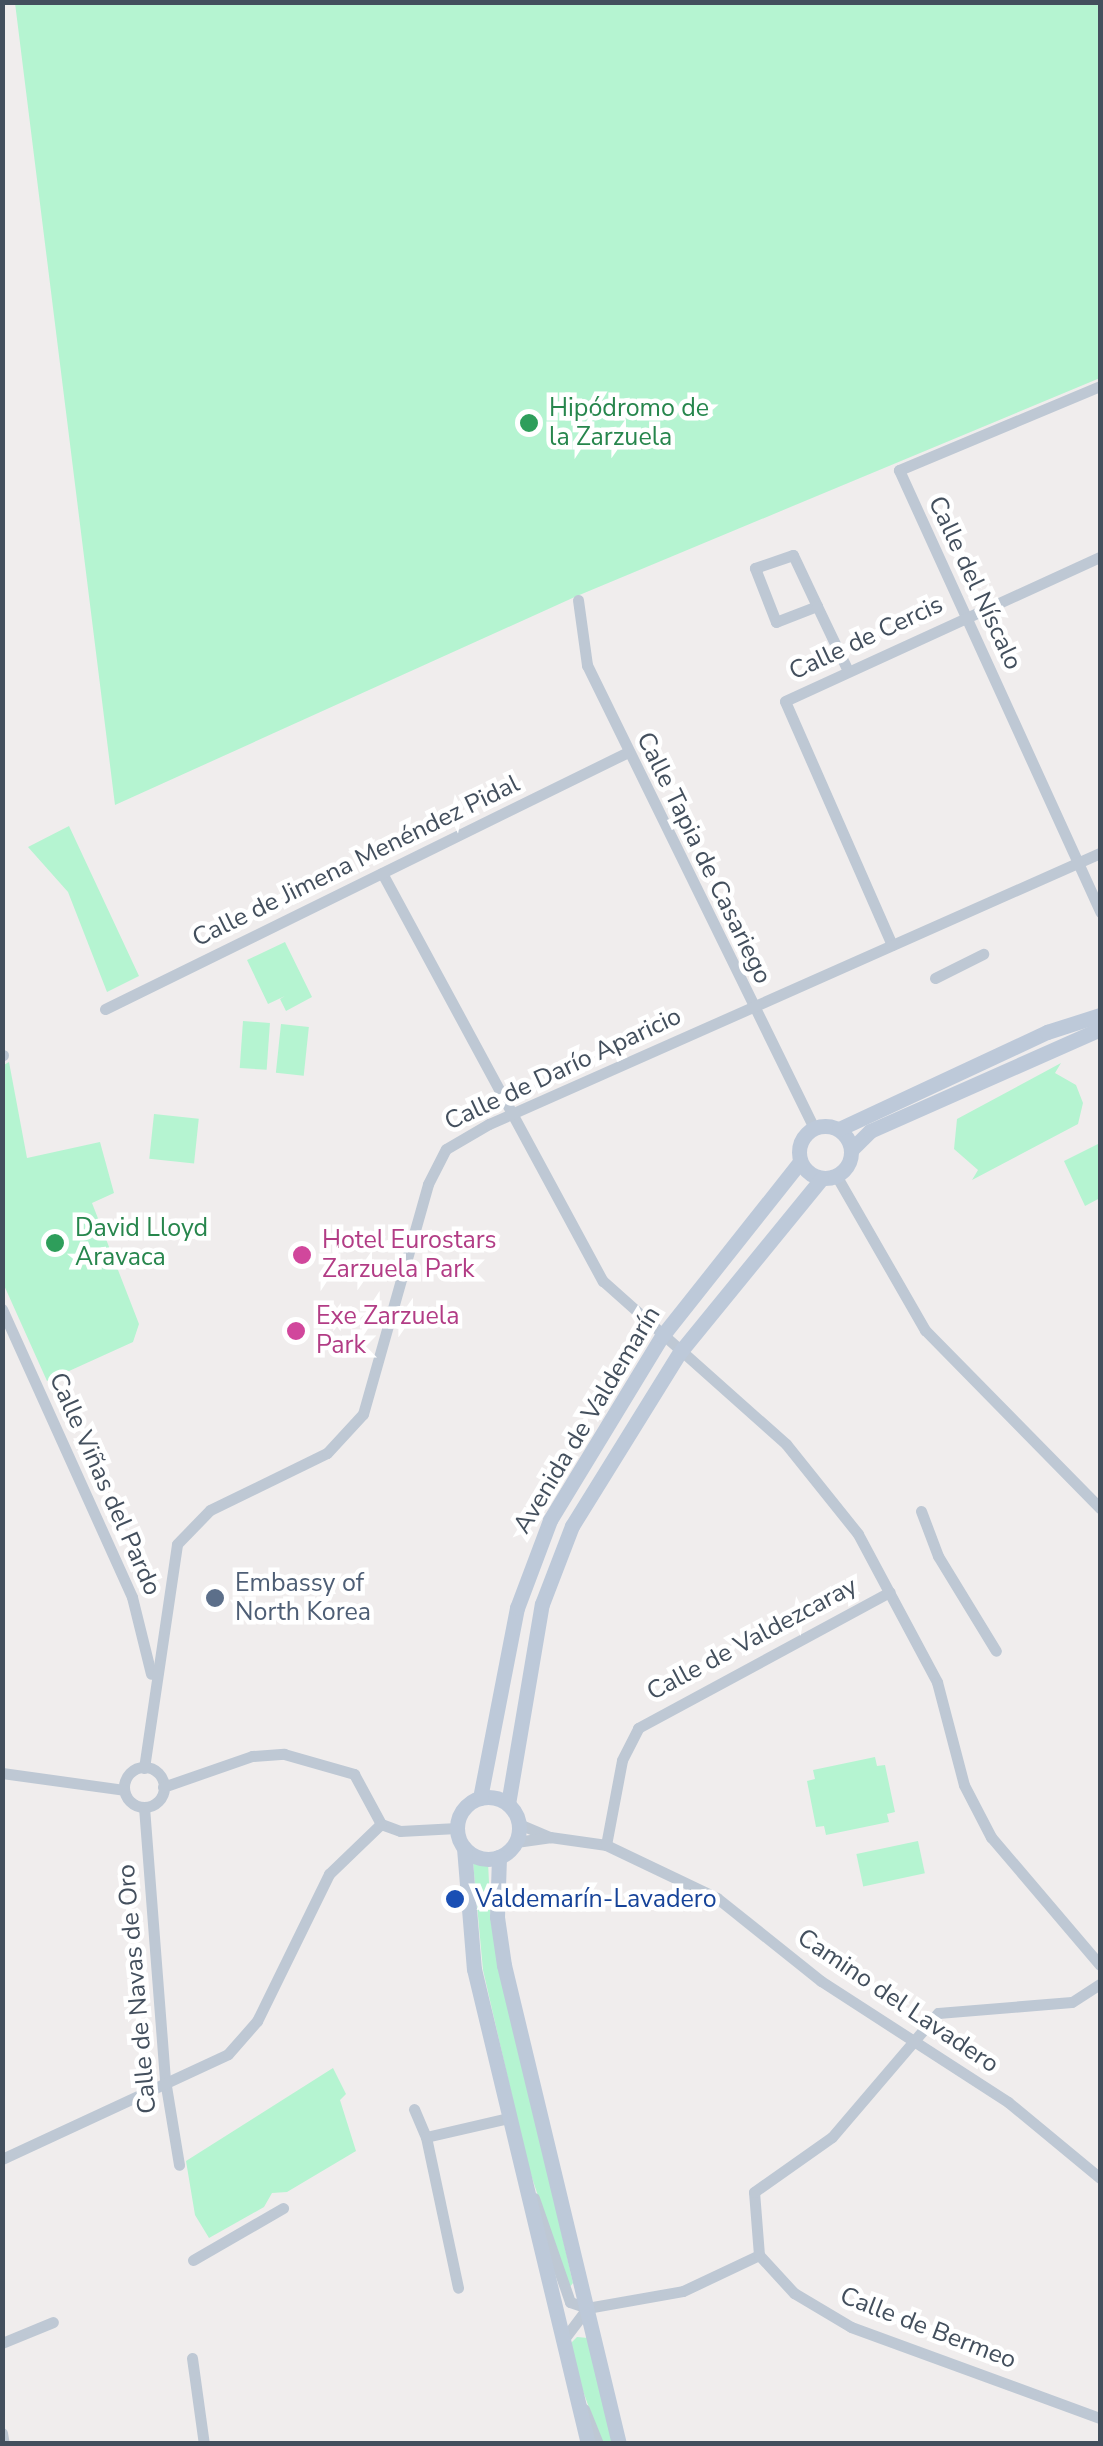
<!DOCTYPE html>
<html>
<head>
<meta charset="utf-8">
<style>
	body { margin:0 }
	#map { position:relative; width:1103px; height:2446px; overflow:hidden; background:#f0eded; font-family:"Nunito Sans",sans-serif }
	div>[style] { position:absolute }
	.green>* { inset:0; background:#b5f4d1; transform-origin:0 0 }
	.street>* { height:11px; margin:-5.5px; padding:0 5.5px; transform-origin:5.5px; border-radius:5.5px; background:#bec8d4 }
	.street>.ring { margin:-5.5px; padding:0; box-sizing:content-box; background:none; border:11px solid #bec8d4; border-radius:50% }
	.secondary>* { height:15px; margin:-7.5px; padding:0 7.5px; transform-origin:7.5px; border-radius:7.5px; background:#bdc9d9 }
	.secondary>.ring { margin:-7.5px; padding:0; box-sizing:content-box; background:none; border:15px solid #bdc9d9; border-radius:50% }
	.dots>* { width:28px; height:28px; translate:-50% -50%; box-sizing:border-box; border:5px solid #fff; border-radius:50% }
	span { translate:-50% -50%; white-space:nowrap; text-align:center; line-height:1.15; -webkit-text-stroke:9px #fff; paint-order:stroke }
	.leisure-label { font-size:25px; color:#27864d }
	.left { translate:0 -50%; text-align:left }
	.street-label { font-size:25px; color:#434f5d }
	.hotel-label { font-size:25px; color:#b23c85 }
	.service-label { font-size:25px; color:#4e5e75 }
	.transit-label { font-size:25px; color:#164399 }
	.frame { position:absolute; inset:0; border:5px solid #434f5d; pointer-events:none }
</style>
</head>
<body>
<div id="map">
	<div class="green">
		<div style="clip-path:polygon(15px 3px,1100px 3px,1100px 378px,577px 596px,115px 805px)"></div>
		<div style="clip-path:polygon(69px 826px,139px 976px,107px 992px,68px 892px,28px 847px)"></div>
		<div style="clip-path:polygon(285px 942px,312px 997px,286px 1011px,280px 999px,285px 996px,268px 1004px,247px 960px)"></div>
		<div style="left:243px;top:1021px;width:27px;height:47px;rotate:4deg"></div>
		<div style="left:281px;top:1024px;width:28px;height:49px;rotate:6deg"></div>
		<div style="clip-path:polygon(9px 1062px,27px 1158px,100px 1142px,114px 1193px,92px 1203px,139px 1324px,133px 1342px,47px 1381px,3px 1283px,2px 1066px)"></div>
		<div style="clip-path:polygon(1061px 1063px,1055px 1073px,1076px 1085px,1083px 1103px,1078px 1124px,972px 1180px,978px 1170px,954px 1149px,957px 1119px)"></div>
		<div style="left:154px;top:1114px;width:45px;height:45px;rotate:6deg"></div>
		<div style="clip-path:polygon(1100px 1143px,1100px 1198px,1085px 1206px,1064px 1161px)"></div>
		<div style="clip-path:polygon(875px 1757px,877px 1766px,885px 1765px,895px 1812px,887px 1814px,889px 1822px,826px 1835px,824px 1826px,816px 1827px,807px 1781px,815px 1779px,813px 1770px)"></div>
		<div style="left:918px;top:1841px;width:33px;height:63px;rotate:78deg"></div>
		<div style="clip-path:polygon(473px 1862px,488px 1862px,491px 1923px,573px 2283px,569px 2288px,528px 2166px,483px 1970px)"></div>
		<div style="clip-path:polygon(333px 2068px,346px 2094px,340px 2100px,356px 2151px,287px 2192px,272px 2193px,264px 2207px,209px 2238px,195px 2215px,186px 2161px)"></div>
		<div style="clip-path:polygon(577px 2337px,588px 2338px,613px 2443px,602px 2443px,580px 2383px,571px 2343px)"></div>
	</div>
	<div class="street">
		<div style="left:1100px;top:386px;width:218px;rotate:157.3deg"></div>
		<div style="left:899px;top:470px;width:486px;rotate:65.5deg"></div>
		<div style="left:578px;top:600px;width:66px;rotate:82.1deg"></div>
		<div style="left:587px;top:665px;width:516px;rotate:63.88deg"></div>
		<div style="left:817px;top:606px;width:44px;rotate:158.7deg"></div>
		<div style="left:776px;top:622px;width:58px;rotate:-111.3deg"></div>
		<div style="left:755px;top:568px;width:40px;rotate:-18.9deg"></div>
		<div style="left:793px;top:555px;width:56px;rotate:64.8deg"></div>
		<div style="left:817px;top:606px;width:70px;rotate:64.5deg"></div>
		<div style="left:382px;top:873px;width:464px;rotate:61.6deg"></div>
		<div style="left:603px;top:1281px;width:245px;rotate:41.7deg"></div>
		<div style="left:786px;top:1444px;width:115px;rotate:51.3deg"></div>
		<div style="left:858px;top:1534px;width:168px;rotate:61.9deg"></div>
		<div style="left:937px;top:1682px;width:106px;rotate:75.3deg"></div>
		<div style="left:964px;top:1785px;width:59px;rotate:62.6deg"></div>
		<div style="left:991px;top:1837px;width:168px;rotate:49.6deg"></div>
		<div style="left:892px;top:945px;width:266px;rotate:-113.7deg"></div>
		<div style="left:785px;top:701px;width:346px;rotate:-24.6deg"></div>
		<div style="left:935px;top:978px;width:54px;rotate:-26.6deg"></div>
		<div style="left:105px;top:1009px;width:580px;rotate:-26.17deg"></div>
		<div style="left:2px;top:1055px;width:1px"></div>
		<div style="left:837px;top:1177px;width:177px;rotate:60.1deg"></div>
		<div style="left:925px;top:1330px;width:250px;rotate:45.5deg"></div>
		<div style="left:2px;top:1309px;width:316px;rotate:65.7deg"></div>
		<div style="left:132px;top:1597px;width:79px;rotate:76.1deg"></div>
		<div style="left:921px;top:1511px;width:48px;rotate:69.3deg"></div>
		<div style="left:938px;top:1556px;width:111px;rotate:58.6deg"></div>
		<div class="ring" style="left:124px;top:1767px;width:29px;height:29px"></div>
		<div style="left:144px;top:1768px;width:226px;rotate:-81.6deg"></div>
		<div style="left:177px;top:1544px;width:47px;rotate:-45.9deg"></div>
		<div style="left:210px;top:1510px;width:130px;rotate:-26deg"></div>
		<div style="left:327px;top:1453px;width:53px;rotate:-47.3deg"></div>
		<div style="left:363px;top:1414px;width:239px;rotate:-74.2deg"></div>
		<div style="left:428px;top:1184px;width:39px;rotate:-63deg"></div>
		<div style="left:446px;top:1149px;width:50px;rotate:-30.2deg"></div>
		<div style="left:489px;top:1124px;width:668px;rotate:-23.92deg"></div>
		<div style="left:2px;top:1773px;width:123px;rotate:7.9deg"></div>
		<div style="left:163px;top:1787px;width:94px;rotate:-19.2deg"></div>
		<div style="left:252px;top:1756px;width:32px;rotate:-4deg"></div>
		<div style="left:284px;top:1754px;width:73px;rotate:15.9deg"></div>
		<div style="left:354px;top:1774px;width:57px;rotate:61.6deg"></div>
		<div style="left:381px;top:1824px;width:20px;rotate:20deg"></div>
		<div style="left:400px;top:1831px;width:57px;rotate:-3deg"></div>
		<div style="left:144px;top:1807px;width:274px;rotate:85.6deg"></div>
		<div style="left:165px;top:2080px;width:86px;rotate:80.6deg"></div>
		<div style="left:519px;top:1824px;width:34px;rotate:23deg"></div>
		<div style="left:550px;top:1837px;width:57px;rotate:8.1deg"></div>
		<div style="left:606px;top:1845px;width:123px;rotate:25.5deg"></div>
		<div style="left:717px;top:1898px;width:133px;rotate:38.6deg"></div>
		<div style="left:821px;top:1981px;width:223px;rotate:32.9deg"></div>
		<div style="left:1008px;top:2102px;width:119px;rotate:39.6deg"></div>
		<div style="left:516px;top:1842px;width:34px;rotate:-8deg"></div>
		<div style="left:606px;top:1845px;width:86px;rotate:-79.3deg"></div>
		<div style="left:622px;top:1760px;width:36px;rotate:-63deg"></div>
		<div style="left:638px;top:1728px;width:286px;rotate:-28.4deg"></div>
		<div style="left:414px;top:2109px;width:30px;rotate:67deg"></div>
		<div style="left:426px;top:2137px;width:154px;rotate:78deg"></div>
		<div style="left:426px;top:2137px;width:84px;rotate:-13deg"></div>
		<div style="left:2px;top:2159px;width:249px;rotate:-24.9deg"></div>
		<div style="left:228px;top:2054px;width:44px;rotate:-48.7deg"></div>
		<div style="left:257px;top:2021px;width:164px;rotate:-63.9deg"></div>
		<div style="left:329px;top:1874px;width:72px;rotate:-43.9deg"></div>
		<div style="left:534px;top:2198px;width:110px;rotate:70.9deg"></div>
		<div style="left:570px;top:2302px;width:18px;rotate:19deg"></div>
		<div style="left:587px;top:2308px;width:97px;rotate:-10deg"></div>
		<div style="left:683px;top:2291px;width:84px;rotate:-25.3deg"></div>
		<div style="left:759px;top:2255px;width:52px;rotate:47.4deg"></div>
		<div style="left:794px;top:2293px;width:66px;rotate:30.8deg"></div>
		<div style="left:851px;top:2327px;width:265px;rotate:20.1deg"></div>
		<div style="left:759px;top:2255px;width:63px;rotate:-94.5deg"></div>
		<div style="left:754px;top:2192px;width:95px;rotate:-35.2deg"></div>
		<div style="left:832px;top:2137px;width:163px;rotate:-49.5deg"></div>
		<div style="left:938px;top:2013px;width:134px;rotate:-4.7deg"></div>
		<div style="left:1072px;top:2002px;width:33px;rotate:-33deg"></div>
		<div style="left:193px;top:2260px;width:104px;rotate:-30deg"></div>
		<div style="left:564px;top:2339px;width:39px;rotate:-53deg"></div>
		<div style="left:2px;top:2343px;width:55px;rotate:-22.4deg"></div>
		<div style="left:192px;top:2358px;width:87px;rotate:82.1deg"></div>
		<div style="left:584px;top:2409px;width:38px;rotate:68deg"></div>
		<div style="left:2px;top:2433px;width:11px;rotate:80deg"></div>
	</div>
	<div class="secondary">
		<div class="ring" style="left:799px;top:1126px;width:37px;height:37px"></div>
		<div style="left:839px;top:1129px;width:230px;rotate:-25deg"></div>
		<div style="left:1047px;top:1032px;width:56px;rotate:-17.8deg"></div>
		<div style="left:852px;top:1149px;width:25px;rotate:-45deg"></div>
		<div style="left:870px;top:1131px;width:252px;rotate:-23.9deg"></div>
		<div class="ring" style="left:457px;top:1797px;width:47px;height:47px"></div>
		<div style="left:480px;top:1798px;width:194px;rotate:-79deg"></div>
		<div style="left:517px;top:1608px;width:94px;rotate:-69.4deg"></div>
		<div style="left:550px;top:1520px;width:215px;rotate:-58.7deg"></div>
		<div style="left:662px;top:1336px;width:222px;rotate:-51.6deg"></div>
		<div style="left:508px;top:1804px;width:203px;rotate:-80.4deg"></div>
		<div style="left:542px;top:1604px;width:84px;rotate:-69deg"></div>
		<div style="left:572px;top:1526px;width:205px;rotate:-58.2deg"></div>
		<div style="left:680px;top:1352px;width:223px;rotate:-50.8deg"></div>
		<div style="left:464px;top:1848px;width:121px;rotate:85.3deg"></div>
		<div style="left:474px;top:1969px;width:488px;rotate:76.5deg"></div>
		<div style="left:499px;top:1857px;width:60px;rotate:91.9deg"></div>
		<div style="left:497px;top:1917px;width:49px;rotate:81.7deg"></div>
		<div style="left:504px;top:1965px;width:493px;rotate:76.5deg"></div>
	</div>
	<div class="dots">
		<div style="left:529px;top:423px;background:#2e9e5b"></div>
		<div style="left:55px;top:1243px;background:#2e9e5b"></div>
		<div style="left:302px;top:1255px;background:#d1479c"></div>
		<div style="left:296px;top:1331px;background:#d1479c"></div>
		<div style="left:215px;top:1598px;background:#5c6f8a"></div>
		<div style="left:455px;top:1899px;background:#1a4fb4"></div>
	</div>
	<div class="leisure-label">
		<span class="left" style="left:549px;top:423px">Hipódromo de<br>la Zarzuela</span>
		<span class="left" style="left:75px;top:1243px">David Lloyd<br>Aravaca</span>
	</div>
	<div class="street-label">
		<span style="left:975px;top:583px;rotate:65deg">Calle del Níscalo</span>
		<span style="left:866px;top:638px;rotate:-25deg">Calle de Cercis</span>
		<span style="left:704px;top:858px;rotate:64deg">Calle Tapia de Casariego</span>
		<span style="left:356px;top:861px;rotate:-26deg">Calle de Jimena Menéndez Pidal</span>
		<span style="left:563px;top:1069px;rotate:-25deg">Calle de Darío Aparicio</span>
		<span style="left:587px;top:1420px;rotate:-59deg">Avenida de Valdemarín</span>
		<span style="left:105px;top:1484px;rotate:66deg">Calle Viñas del Pardo</span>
		<span style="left:752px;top:1639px;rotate:-28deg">Calle de Valdezcaray</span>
		<span style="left:137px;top:1989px;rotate:-95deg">Calle de Navas de Oro</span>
		<span style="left:898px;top:2001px;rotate:34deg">Camino del Lavadero</span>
		<span style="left:928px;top:2328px;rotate:21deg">Calle de Bermeo</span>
	</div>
	<div class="hotel-label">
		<span class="left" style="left:322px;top:1255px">Hotel Eurostars<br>Zarzuela Park</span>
		<span class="left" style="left:316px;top:1331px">Exe Zarzuela<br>Park</span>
	</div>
	<div class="service-label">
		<span class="left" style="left:235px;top:1598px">Embassy of<br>North Korea</span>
	</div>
	<div class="transit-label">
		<span class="left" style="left:475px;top:1899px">Valdemarín-Lavadero</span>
	</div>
	<div class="frame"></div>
</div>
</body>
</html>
